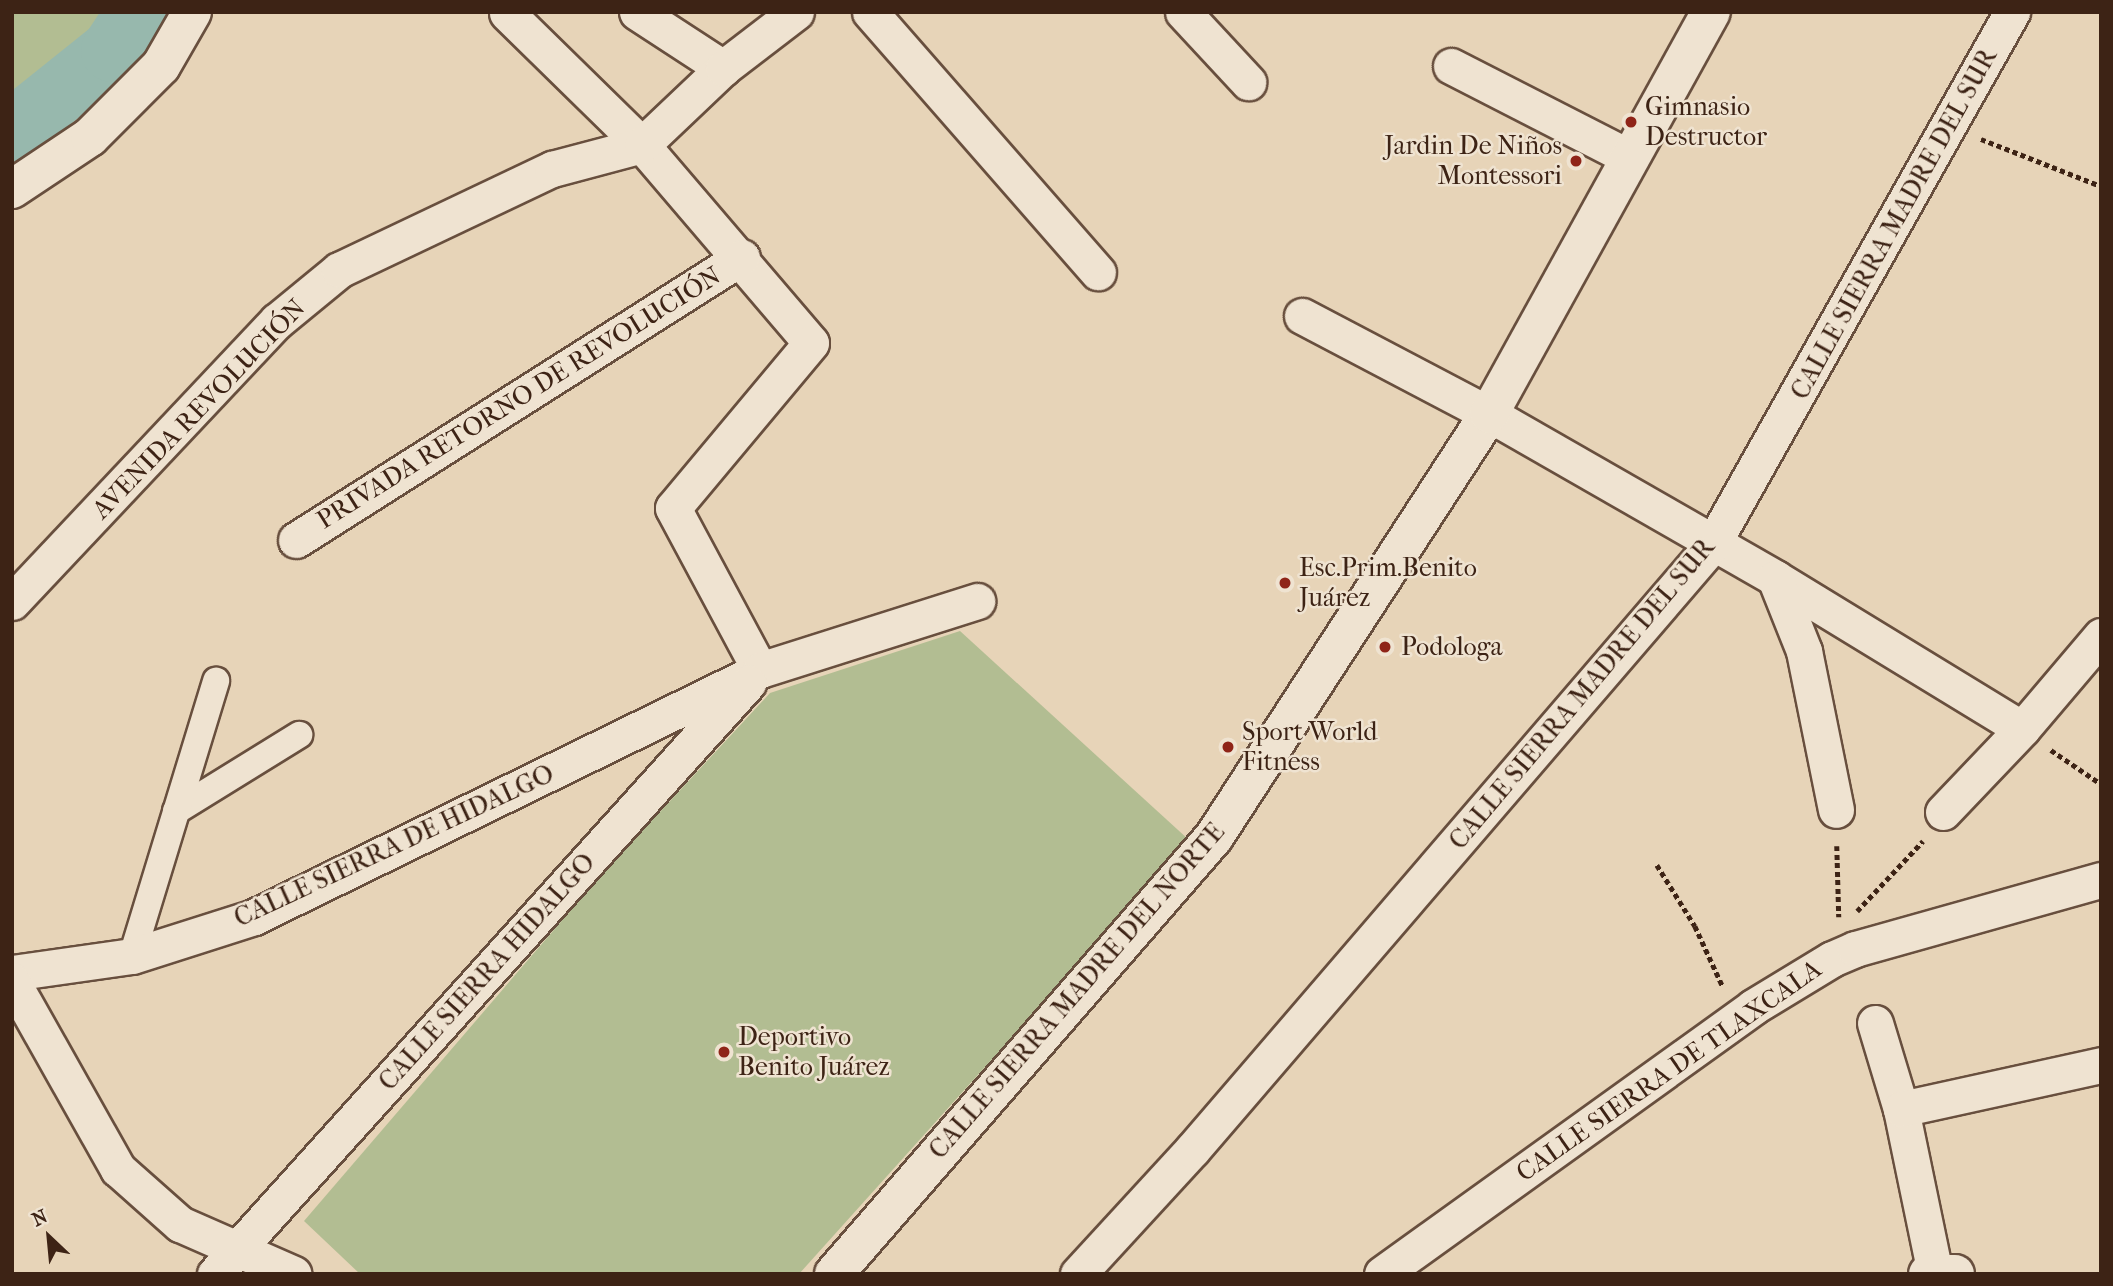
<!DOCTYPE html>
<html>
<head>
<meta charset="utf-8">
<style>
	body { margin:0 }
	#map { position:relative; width:2113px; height:1286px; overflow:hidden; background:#e7d4b8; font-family:"IM FELL French Canon",serif }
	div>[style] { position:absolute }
	.green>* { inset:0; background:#b2bd92 }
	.river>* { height:63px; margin:-31.5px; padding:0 31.5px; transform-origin:31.5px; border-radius:31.5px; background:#97b8ad }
	.path>* { height:4.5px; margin-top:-2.25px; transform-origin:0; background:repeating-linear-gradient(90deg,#3d2315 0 5px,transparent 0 8.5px) }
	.roads { filter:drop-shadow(2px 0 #684f3e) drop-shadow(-2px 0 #684f3e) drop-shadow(0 2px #684f3e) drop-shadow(0 -2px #684f3e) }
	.pedestrian>* { height:26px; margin:-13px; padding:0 13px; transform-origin:13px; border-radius:13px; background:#efe3d1 }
	.minor>* { height:35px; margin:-17.5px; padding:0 17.5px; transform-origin:17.5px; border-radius:17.5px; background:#efe3d1 }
	.tertiary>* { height:38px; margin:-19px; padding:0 19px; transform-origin:19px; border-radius:19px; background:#efe3d1 }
	.secondary>* { height:38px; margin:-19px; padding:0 19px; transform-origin:19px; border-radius:19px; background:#efe3d1 }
	.dots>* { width:19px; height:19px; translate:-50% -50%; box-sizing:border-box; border:4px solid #efe3d1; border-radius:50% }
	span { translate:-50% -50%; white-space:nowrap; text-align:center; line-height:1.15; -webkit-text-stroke:5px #efe3d1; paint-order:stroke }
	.poi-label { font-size:26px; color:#3d2315 }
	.left { translate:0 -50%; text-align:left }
	.right { translate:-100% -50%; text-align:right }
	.street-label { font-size:26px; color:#3d2315 }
	.frame { position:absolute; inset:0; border:14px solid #3d2315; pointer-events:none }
	.north { position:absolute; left:14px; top:1202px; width:70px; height:70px; -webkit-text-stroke:5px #efe3d1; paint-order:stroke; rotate:334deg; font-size:19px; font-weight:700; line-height:28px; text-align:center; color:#3d2315 }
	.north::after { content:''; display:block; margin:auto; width:24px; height:32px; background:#3d2315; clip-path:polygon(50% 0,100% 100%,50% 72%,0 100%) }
</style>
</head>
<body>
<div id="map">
	<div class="green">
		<div style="clip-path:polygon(12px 12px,123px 12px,104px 41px,12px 113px)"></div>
		<div style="clip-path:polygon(960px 631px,1189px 840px,799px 1274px,360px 1274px,304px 1221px,595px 882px,770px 693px)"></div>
	</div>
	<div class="river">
		<div style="left:12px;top:130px;width:128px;rotate:-38.7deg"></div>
		<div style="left:112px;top:50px;width:45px;rotate:-56.7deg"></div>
	</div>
	<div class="path">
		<div style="left:1981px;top:139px;width:129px;rotate:21.4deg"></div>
		<div style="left:2051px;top:750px;width:60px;rotate:34.2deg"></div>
		<div style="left:1837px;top:846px;width:71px;rotate:88.4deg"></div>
		<div style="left:1657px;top:865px;width:72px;rotate:58.1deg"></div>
		<div style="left:1695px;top:926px;width:67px;rotate:65.3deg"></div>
		<div style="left:1857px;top:911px;width:96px;rotate:-46.7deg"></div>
	</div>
	<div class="roads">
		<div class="pedestrian">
			<div style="left:176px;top:811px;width:145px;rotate:-31.7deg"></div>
			<div style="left:132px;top:956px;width:288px;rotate:-73deg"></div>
		</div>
		<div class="minor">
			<div style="left:637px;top:12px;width:103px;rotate:33.1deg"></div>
			<div style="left:870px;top:12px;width:346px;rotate:48.8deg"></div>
			<div style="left:1183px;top:12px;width:96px;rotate:47.1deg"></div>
			<div style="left:507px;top:13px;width:189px;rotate:44.4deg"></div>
			<div style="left:642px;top:145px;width:260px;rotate:49.5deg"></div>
			<div style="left:811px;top:343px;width:215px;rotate:129.9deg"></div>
			<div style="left:673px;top:508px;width:184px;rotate:61.8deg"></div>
			<div style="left:1451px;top:66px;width:200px;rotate:27.1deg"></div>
			<div style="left:1302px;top:316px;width:211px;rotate:27.7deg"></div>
			<div style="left:1489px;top:414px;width:330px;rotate:29.8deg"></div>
			<div style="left:1775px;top:578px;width:289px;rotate:31.4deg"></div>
			<div style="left:296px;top:540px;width:528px;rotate:-32.4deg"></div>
			<div style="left:1775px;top:578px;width:79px;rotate:68.3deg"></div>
			<div style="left:1804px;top:651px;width:162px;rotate:78.6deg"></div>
			<div style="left:12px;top:602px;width:386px;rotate:-46.7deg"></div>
			<div style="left:277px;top:321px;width:80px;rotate:-39.4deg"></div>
			<div style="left:339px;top:270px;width:236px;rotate:-25.4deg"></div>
			<div style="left:552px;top:169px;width:93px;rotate:-14.9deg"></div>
			<div style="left:642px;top:145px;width:112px;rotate:-43.5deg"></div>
			<div style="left:723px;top:68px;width:92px;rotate:-37.5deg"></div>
			<div style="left:1943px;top:812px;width:115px;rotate:-46.4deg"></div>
			<div style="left:2022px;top:729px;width:122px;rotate:-49.7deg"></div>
			<div style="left:12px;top:973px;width:121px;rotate:-8.1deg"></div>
			<div style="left:132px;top:956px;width:128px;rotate:-17.7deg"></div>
			<div style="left:254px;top:917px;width:563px;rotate:-26.02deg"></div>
			<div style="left:760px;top:670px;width:228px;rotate:-17.6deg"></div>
			<div style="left:12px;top:981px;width:216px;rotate:60.6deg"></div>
			<div style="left:118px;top:1169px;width:83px;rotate:41.6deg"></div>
			<div style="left:180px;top:1224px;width:124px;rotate:23.7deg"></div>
			<div style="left:1875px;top:1023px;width:90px;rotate:73.2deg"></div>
			<div style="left:1901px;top:1109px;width:167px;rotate:78.3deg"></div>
			<div style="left:1901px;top:1109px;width:205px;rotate:-12.4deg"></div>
			<div style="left:215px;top:1274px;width:796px;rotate:-47.95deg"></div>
			<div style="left:1078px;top:1274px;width:168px;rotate:-47.4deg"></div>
			<div style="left:1192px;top:1150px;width:798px;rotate:-49.32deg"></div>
			<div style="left:1712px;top:545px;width:612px;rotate:-60.63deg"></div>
			<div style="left:1382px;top:1274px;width:457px;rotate:-35.7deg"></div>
			<div style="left:1753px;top:1007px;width:92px;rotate:-31.3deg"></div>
			<div style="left:1832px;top:959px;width:25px;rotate:-23deg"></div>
			<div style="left:1855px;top:949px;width:255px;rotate:-15.7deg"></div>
		</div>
		<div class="tertiary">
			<div style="left:12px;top:189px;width:94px;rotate:-33.7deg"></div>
			<div style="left:90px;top:137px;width:100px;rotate:-45deg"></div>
			<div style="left:161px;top:66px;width:62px;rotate:-60.1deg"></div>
			<div style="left:1928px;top:1274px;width:27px"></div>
		</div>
		<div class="secondary">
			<div style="left:834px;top:1274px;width:579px;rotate:-48.99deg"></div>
			<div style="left:1214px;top:837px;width:505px;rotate:-56.97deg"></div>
			<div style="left:1489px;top:414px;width:459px;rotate:-61.1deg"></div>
		</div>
	</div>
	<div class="dots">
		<div style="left:1631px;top:122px;background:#8f2418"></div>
		<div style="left:1576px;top:161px;background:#8f2418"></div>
		<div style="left:1285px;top:583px;background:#8f2418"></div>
		<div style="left:1385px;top:647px;background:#8f2418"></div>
		<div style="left:1228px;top:747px;background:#8f2418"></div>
		<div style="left:724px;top:1052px;background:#8f2418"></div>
	</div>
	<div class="poi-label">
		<span class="left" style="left:1645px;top:122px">Gimnasio<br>Destructor</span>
		<span class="right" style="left:1562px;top:161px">Jardin De Niños<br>Montessori</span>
		<span class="left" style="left:1299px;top:583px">Esc.Prim.Benito<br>Juárez</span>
		<span class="left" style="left:1401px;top:647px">Podologa</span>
		<span class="left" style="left:1242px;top:747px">Sport World<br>Fitness</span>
		<span class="left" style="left:738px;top:1052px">Deportivo<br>Benito Juárez</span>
	</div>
	<div class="street-label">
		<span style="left:1894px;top:224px;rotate:-61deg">CALLE SIERRA MADRE DEL SUR</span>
		<span style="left:519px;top:398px;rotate:-32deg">PRIVADA RETORNO DE REVOLUCIÓN</span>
		<span style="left:199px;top:409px;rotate:-46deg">AVENIDA REVOLUCIÓN</span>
		<span style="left:1582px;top:694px;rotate:-50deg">CALLE SIERRA MADRE DEL SUR</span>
		<span style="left:394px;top:846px;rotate:-25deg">CALLE SIERRA DE HIDALGO</span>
		<span style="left:487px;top:972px;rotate:-48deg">CALLE SIERRA HIDALGO</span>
		<span style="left:1077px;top:991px;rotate:-49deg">CALLE SIERRA MADRE DEL NORTE</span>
		<span style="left:1669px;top:1071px;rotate:-35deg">CALLE SIERRA DE TLAXCALA</span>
	</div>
	<div class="frame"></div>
	<div class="north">N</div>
</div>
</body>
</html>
